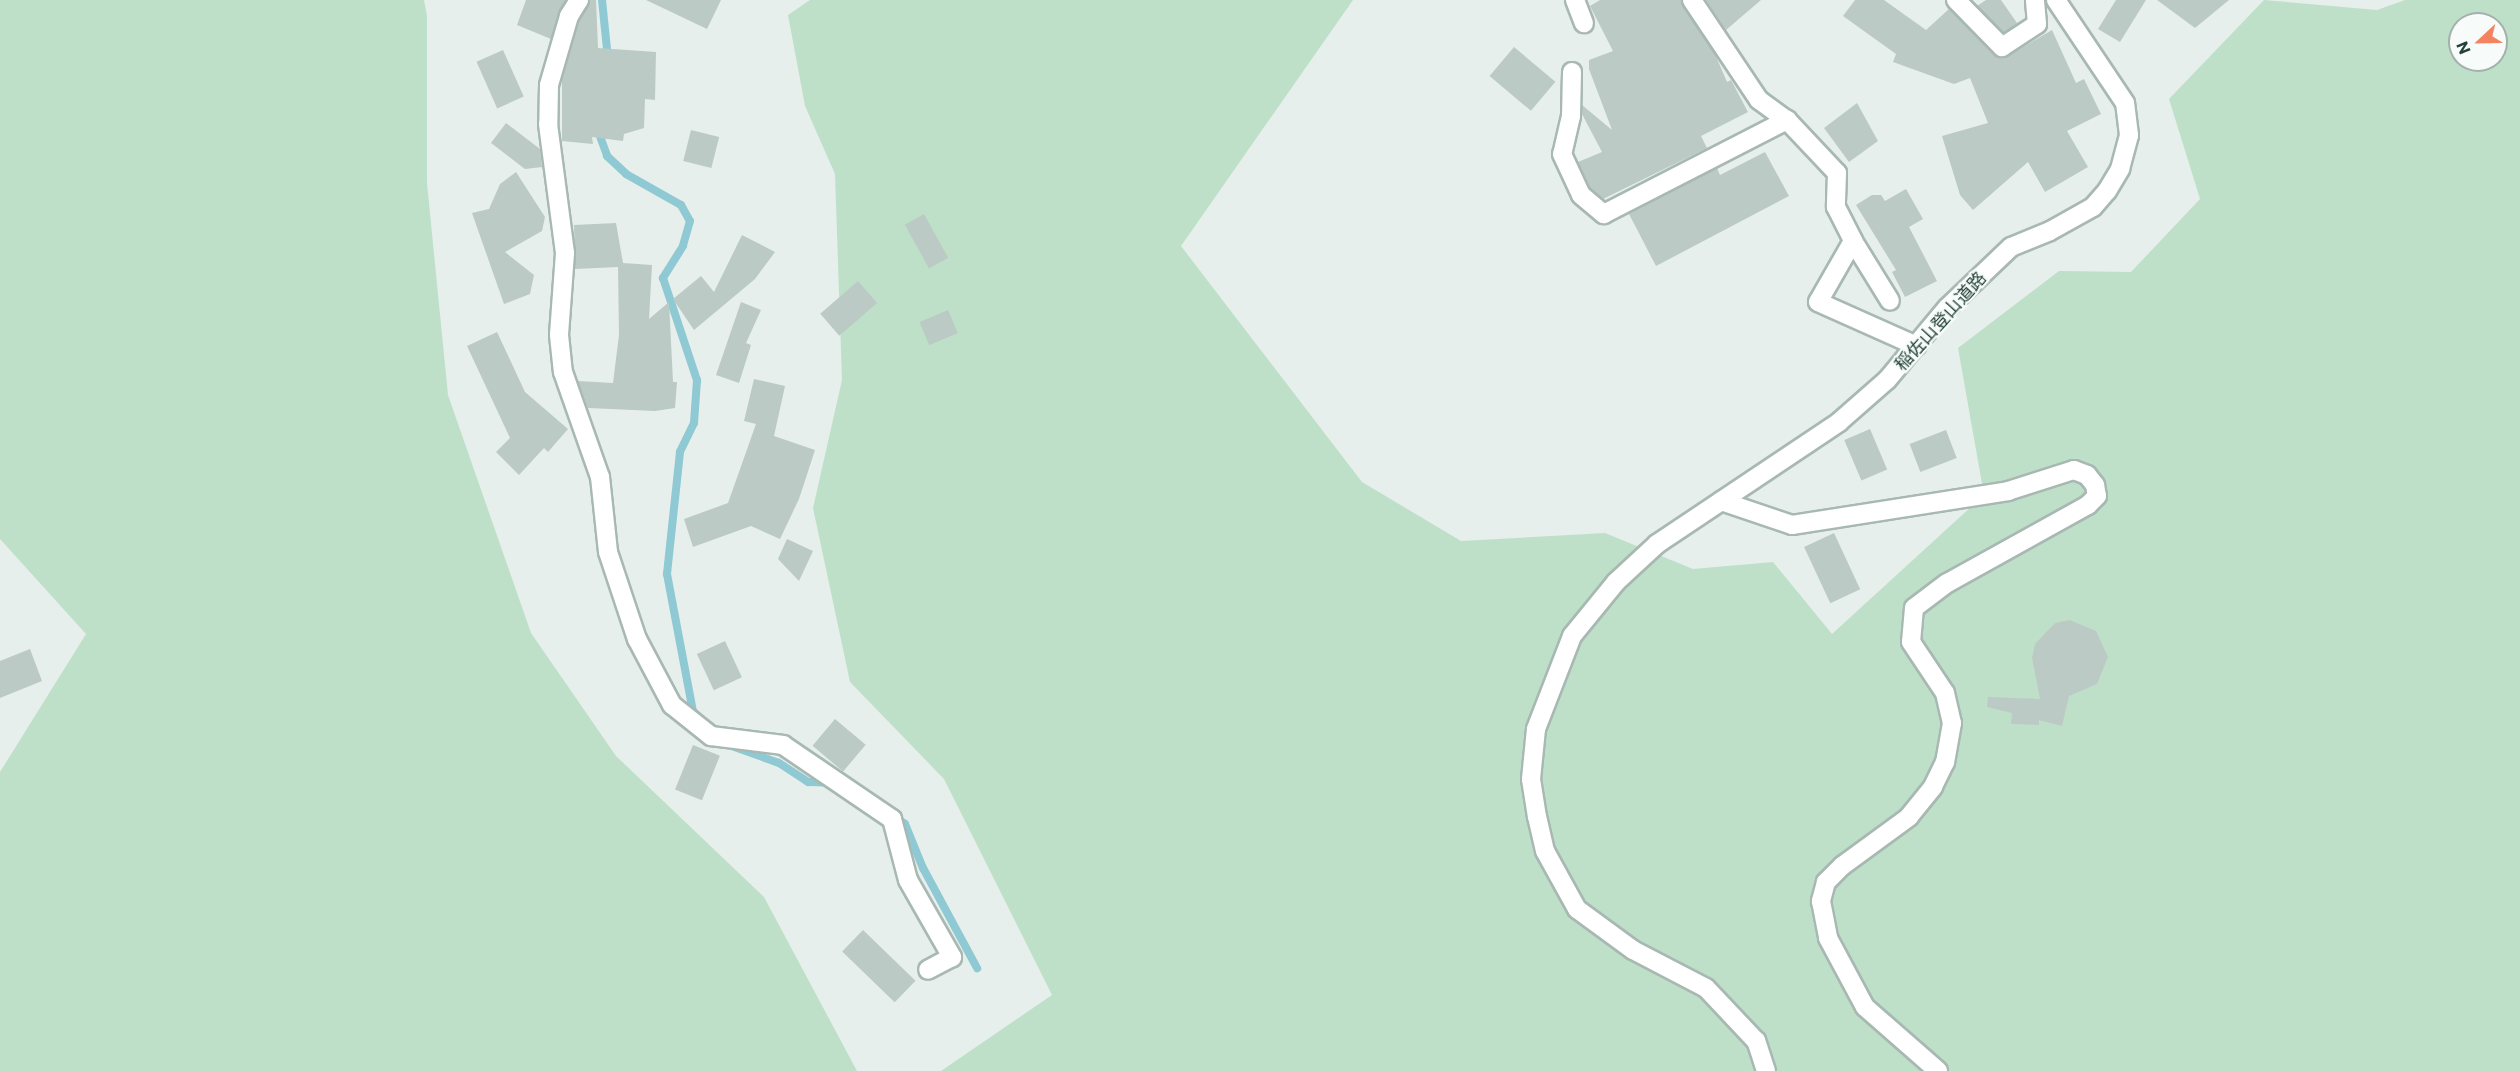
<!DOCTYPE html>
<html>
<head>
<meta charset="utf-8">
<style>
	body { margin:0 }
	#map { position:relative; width:2520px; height:1071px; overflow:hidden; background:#e6efeb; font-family:Commissioner,"Noto Sans JP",sans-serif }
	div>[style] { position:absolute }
	.green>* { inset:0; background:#bfe0c8 }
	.stream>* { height:8px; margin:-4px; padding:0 4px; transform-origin:4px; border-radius:4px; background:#8ec9d4 }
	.building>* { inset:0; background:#bbcac4; transform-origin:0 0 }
	.roads { filter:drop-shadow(2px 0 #a8b8b2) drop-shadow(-2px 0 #a8b8b2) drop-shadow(0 2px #a8b8b2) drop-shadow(0 -2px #a8b8b2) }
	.minor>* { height:18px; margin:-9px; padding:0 9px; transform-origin:9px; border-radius:9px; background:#fff }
	.tertiary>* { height:18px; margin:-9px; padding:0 9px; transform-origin:9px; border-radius:9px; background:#fff }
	span { translate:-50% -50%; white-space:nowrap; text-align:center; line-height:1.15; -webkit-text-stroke:4.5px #f7fbf9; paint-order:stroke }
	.street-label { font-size:18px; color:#24423a }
	.north { position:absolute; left:2448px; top:12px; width:60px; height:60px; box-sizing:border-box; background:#f7fbf9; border:2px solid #a3b1ad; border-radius:50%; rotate:248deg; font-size:16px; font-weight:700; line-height:24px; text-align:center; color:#24423a }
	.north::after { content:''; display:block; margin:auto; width:21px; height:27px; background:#f4845f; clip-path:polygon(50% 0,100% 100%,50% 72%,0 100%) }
</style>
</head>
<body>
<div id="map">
	<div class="green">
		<div style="clip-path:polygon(0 0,424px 0,427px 16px,427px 183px,448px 395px,531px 633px,616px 756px,764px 897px,857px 1071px,0 1071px,0 772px,86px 634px,0 539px)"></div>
		<div style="clip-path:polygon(evenodd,810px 0,1353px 0,1181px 246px,1362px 482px,1461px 541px,1605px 533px,1693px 569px,1773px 562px,1832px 634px,1984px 495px,1958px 348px,2059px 271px,2131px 272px,2200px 199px,2169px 99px,2264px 0,2377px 10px,2405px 0,2520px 0,2520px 1071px,941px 1071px,1052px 995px,944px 779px,850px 682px,813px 508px,842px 380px,835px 174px,805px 106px,788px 15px,810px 0,2460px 24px,2496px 24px,2496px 60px,2460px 60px,2460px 24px)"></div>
	</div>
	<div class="stream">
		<div style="left:602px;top:0;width:59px;rotate:84.2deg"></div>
		<div style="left:597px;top:128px;width:30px;rotate:70deg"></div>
		<div style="left:607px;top:156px;width:26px;rotate:43deg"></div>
		<div style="left:626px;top:174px;width:63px;rotate:29.4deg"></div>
		<div style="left:681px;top:205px;width:18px;rotate:61deg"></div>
		<div style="left:690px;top:221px;width:26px;rotate:106deg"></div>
		<div style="left:683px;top:246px;width:38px;rotate:122deg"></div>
		<div style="left:663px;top:278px;width:108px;rotate:71.6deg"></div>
		<div style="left:697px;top:380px;width:43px;rotate:94deg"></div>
		<div style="left:694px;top:423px;width:32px;rotate:116deg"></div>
		<div style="left:680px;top:452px;width:123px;rotate:96.1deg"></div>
		<div style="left:667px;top:574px;width:139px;rotate:79.3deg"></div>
		<div style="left:693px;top:711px;width:10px;rotate:45deg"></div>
		<div style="left:729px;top:745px;width:53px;rotate:19.8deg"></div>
		<div style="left:779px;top:763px;width:35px;rotate:33deg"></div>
		<div style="left:808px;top:782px;width:25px;rotate:2deg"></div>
		<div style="left:895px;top:817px;width:12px;rotate:35deg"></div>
		<div style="left:905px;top:824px;width:48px;rotate:67.8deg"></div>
		<div style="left:923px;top:868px;width:114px;rotate:61.6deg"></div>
	</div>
	<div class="building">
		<div style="clip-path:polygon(526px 0,566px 0,551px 39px,517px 25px)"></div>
		<div style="clip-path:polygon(590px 0,596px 0,598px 48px,656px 52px,655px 100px,645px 99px,644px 128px,624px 134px,623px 141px,592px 137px,593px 144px,562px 141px,562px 79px,579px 21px)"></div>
		<div style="clip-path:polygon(646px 0,721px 0,707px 29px)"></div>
		<div style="clip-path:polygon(1600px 0,1681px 0,1715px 54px,1727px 82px,1731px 80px,1748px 112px,1701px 136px,1707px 148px,1603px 199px,1590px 188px,1578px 162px,1602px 152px,1582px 114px,1582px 105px,1612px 130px,1589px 69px,1589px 60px,1613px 51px,1590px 6px)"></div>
		<div style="clip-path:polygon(1706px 0,1761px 0,1726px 30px)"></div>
		<div style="clip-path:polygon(1855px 0,1884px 0,1926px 30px,1949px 9px,1999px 58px,2008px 56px,2052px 30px,2076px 83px,2084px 79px,2101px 114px,2067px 131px,2088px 167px,2045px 192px,2028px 162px,1973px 210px,1960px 195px,1942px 136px,1988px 123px,1970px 78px,1954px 84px,1893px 62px,1896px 54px,1843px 16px)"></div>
		<div style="clip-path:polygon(1986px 0,2001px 0,2017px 23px,2004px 33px,1977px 6px)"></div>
		<div style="clip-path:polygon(2116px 0,2146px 0,2120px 42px,2098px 29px)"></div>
		<div style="clip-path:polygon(2157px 0,2229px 0,2195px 28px)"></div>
		<div style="left:1514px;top:47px;width:54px;height:38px;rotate:40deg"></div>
		<div style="left:503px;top:50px;width:51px;height:29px;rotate:66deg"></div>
		<div style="clip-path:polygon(1857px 103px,1878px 141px,1849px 162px,1824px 128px)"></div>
		<div style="clip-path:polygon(506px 123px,540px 149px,542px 167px,525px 169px,491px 143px)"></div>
		<div style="left:691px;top:130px;width:29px;height:32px;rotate:14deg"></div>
		<div style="clip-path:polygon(1765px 152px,1789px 196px,1656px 266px,1629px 214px,1717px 168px,1720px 175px)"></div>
		<div style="clip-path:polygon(516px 172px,545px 217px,542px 231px,505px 252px,534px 275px,530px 294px,504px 304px,472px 213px,489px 209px,500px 184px)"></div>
		<div style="clip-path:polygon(1906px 189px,1923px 219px,1909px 227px,1937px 281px,1905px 297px,1892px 272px,1896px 270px,1856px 205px,1872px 195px,1881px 195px,1885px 201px)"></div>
		<div style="left:924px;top:214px;width:50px;height:22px;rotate:61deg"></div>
		<div style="clip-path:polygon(616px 223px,623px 263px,652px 265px,649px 319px,669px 302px,673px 382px,677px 382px,675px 408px,655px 411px,588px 408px,578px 381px,613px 383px,619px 335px,618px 267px,575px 269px,574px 225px)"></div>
		<div style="clip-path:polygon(742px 235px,775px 252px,755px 279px,694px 330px,673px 299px,701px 276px,714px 292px)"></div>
		<div style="left:858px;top:281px;width:29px;height:50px;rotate:49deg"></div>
		<div style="clip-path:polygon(741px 302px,761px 310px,746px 343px,751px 345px,739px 383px,716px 375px)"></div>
		<div style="left:948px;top:310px;width:25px;height:31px;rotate:67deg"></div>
		<div style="clip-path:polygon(497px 332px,525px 392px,568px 429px,548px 452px,544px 448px,519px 475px,496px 452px,510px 438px,467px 346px)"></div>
		<div style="clip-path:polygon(754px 379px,785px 386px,774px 436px,815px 450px,799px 499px,780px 539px,751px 526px,693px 547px,684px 519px,728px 503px,756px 424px,744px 421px)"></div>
		<div style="left:1870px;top:429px;width:44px;height:28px;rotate:67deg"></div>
		<div style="left:1946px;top:430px;width:30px;height:39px;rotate:69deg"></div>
		<div style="left:1834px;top:533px;width:62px;height:33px;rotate:65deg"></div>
		<div style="clip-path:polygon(787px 539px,813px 551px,799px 581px,778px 559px)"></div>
		<div style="clip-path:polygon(2070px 620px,2096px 631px,2108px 657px,2097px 684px,2069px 696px,2062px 726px,2039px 720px,2039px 725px,2011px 724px,2012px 713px,1987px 707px,1988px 697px,2040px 699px,2032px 658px,2035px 644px,2055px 623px)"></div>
		<div style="left:725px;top:641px;width:40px;height:31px;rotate:65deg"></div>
		<div style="clip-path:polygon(30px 649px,42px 681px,0 698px,0 661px)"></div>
		<div style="left:835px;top:719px;width:40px;height:35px;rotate:40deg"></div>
		<div style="left:693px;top:745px;width:29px;height:48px;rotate:22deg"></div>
		<div style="left:863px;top:930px;width:73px;height:30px;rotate:44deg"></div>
	</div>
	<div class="roads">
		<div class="minor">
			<div style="left:579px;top:0;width:19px;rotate:122deg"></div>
			<div style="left:569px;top:16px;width:72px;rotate:106.2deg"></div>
			<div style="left:549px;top:85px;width:39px;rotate:91deg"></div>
			<div style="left:548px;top:124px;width:130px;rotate:82.5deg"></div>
			<div style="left:565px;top:253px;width:82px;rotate:94.2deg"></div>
			<div style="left:559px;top:335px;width:37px;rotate:84deg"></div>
			<div style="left:563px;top:372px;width:111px;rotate:70.6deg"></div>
			<div style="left:600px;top:477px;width:75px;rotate:83.9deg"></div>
			<div style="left:608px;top:552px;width:92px;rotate:71.6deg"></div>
			<div style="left:637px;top:639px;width:75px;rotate:62.1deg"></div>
			<div style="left:672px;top:705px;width:50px;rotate:38.5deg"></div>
			<div style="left:711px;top:736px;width:73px;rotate:7.1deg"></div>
			<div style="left:783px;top:745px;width:132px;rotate:34.2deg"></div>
			<div style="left:892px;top:819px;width:63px;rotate:75.3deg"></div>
			<div style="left:908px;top:880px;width:89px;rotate:60.3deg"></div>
			<div style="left:952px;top:957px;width:27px;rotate:152deg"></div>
			<div style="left:1575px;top:0;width:25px;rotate:69deg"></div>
			<div style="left:1692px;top:0;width:120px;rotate:56.2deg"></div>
			<div style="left:1759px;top:100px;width:34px;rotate:36deg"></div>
			<div style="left:1787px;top:120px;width:73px;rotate:46.7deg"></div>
			<div style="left:1837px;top:173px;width:34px;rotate:92deg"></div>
			<div style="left:1836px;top:207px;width:38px;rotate:63deg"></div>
			<div style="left:1853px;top:241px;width:70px;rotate:119.8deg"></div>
			<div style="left:1818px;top:302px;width:108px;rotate:24deg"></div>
			<div style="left:1956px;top:0;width:66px;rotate:45.6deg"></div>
			<div style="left:2002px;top:47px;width:42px;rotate:-33.3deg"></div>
			<div style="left:2037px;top:24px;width:24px;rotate:-95deg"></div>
			<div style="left:1572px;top:72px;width:44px;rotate:91.3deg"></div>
			<div style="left:1571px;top:116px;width:39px;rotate:103deg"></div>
			<div style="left:1562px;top:154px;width:45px;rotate:65.1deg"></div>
			<div style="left:1581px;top:195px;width:30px;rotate:40deg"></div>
			<div style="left:1604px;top:214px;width:206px;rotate:-27.2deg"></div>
			<div style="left:1853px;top:241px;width:70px;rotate:58.3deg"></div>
			<div style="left:1721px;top:501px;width:75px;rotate:18.7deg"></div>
			<div style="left:1792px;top:525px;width:219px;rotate:-8.9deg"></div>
			<div style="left:2008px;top:491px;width:69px;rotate:-17.7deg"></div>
			<div style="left:2074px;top:470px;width:14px;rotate:21deg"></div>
			<div style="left:2087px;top:475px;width:13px;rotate:51deg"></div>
			<div style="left:2095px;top:485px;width:11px;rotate:80deg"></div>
			<div style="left:2097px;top:496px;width:13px;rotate:135deg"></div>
			<div style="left:2088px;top:505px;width:161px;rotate:151deg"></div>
			<div style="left:1947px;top:583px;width:41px;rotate:142.9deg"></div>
			<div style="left:1914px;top:608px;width:34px;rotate:95deg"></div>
			<div style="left:1911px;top:642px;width:61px;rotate:56.3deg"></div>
			<div style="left:1945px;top:693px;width:31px;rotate:77deg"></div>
			<div style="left:1952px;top:723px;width:40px;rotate:100deg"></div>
			<div style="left:1945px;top:762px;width:28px;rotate:116deg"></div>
			<div style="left:1933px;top:787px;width:38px;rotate:129deg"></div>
			<div style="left:1909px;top:817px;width:83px;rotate:143.8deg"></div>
			<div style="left:1842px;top:866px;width:23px;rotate:135deg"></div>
			<div style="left:1826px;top:882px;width:20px;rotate:105deg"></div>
			<div style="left:1821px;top:901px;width:38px;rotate:79deg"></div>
			<div style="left:1828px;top:938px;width:78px;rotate:61.8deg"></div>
			<div style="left:1865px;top:1007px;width:97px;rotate:41.2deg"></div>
		</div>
		<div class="tertiary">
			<div style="left:1766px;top:1071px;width:32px;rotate:-108deg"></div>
			<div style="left:1756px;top:1041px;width:73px;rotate:-133.3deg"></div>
			<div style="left:1706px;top:988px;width:82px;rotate:-152.5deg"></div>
			<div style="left:1633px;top:950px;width:69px;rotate:-143.8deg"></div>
			<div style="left:1577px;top:909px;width:66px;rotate:-118.9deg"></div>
			<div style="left:1545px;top:851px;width:35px;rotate:-103deg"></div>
			<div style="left:1537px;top:817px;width:38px;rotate:-99deg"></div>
			<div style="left:1531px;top:779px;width:50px;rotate:-84.3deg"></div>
			<div style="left:1536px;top:729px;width:100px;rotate:-68.8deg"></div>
			<div style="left:1572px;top:636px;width:70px;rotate:-50.8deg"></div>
			<div style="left:1616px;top:582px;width:56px;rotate:-42.8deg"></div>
			<div style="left:1657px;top:544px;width:219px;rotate:-33.8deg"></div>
			<div style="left:1839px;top:422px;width:64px;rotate:-41.2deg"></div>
			<div style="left:1887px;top:380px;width:94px;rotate:-50.2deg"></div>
			<div style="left:1947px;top:308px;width:88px;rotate:-43.6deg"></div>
			<div style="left:2011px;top:247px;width:42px;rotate:-22.3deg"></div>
			<div style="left:2050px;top:231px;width:49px;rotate:-29.2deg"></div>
			<div style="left:2093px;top:207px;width:21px;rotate:-49deg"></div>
			<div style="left:2107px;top:191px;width:26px;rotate:-59deg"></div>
			<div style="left:2120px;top:169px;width:35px;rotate:-75deg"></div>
			<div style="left:2129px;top:135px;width:32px;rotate:-97deg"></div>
			<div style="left:2125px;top:103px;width:124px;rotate:-123.8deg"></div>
		</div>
	</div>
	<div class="street-label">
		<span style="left:1940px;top:321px;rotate:-48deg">稲佐山登山道路</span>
	</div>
	<div class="north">N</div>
</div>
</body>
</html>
